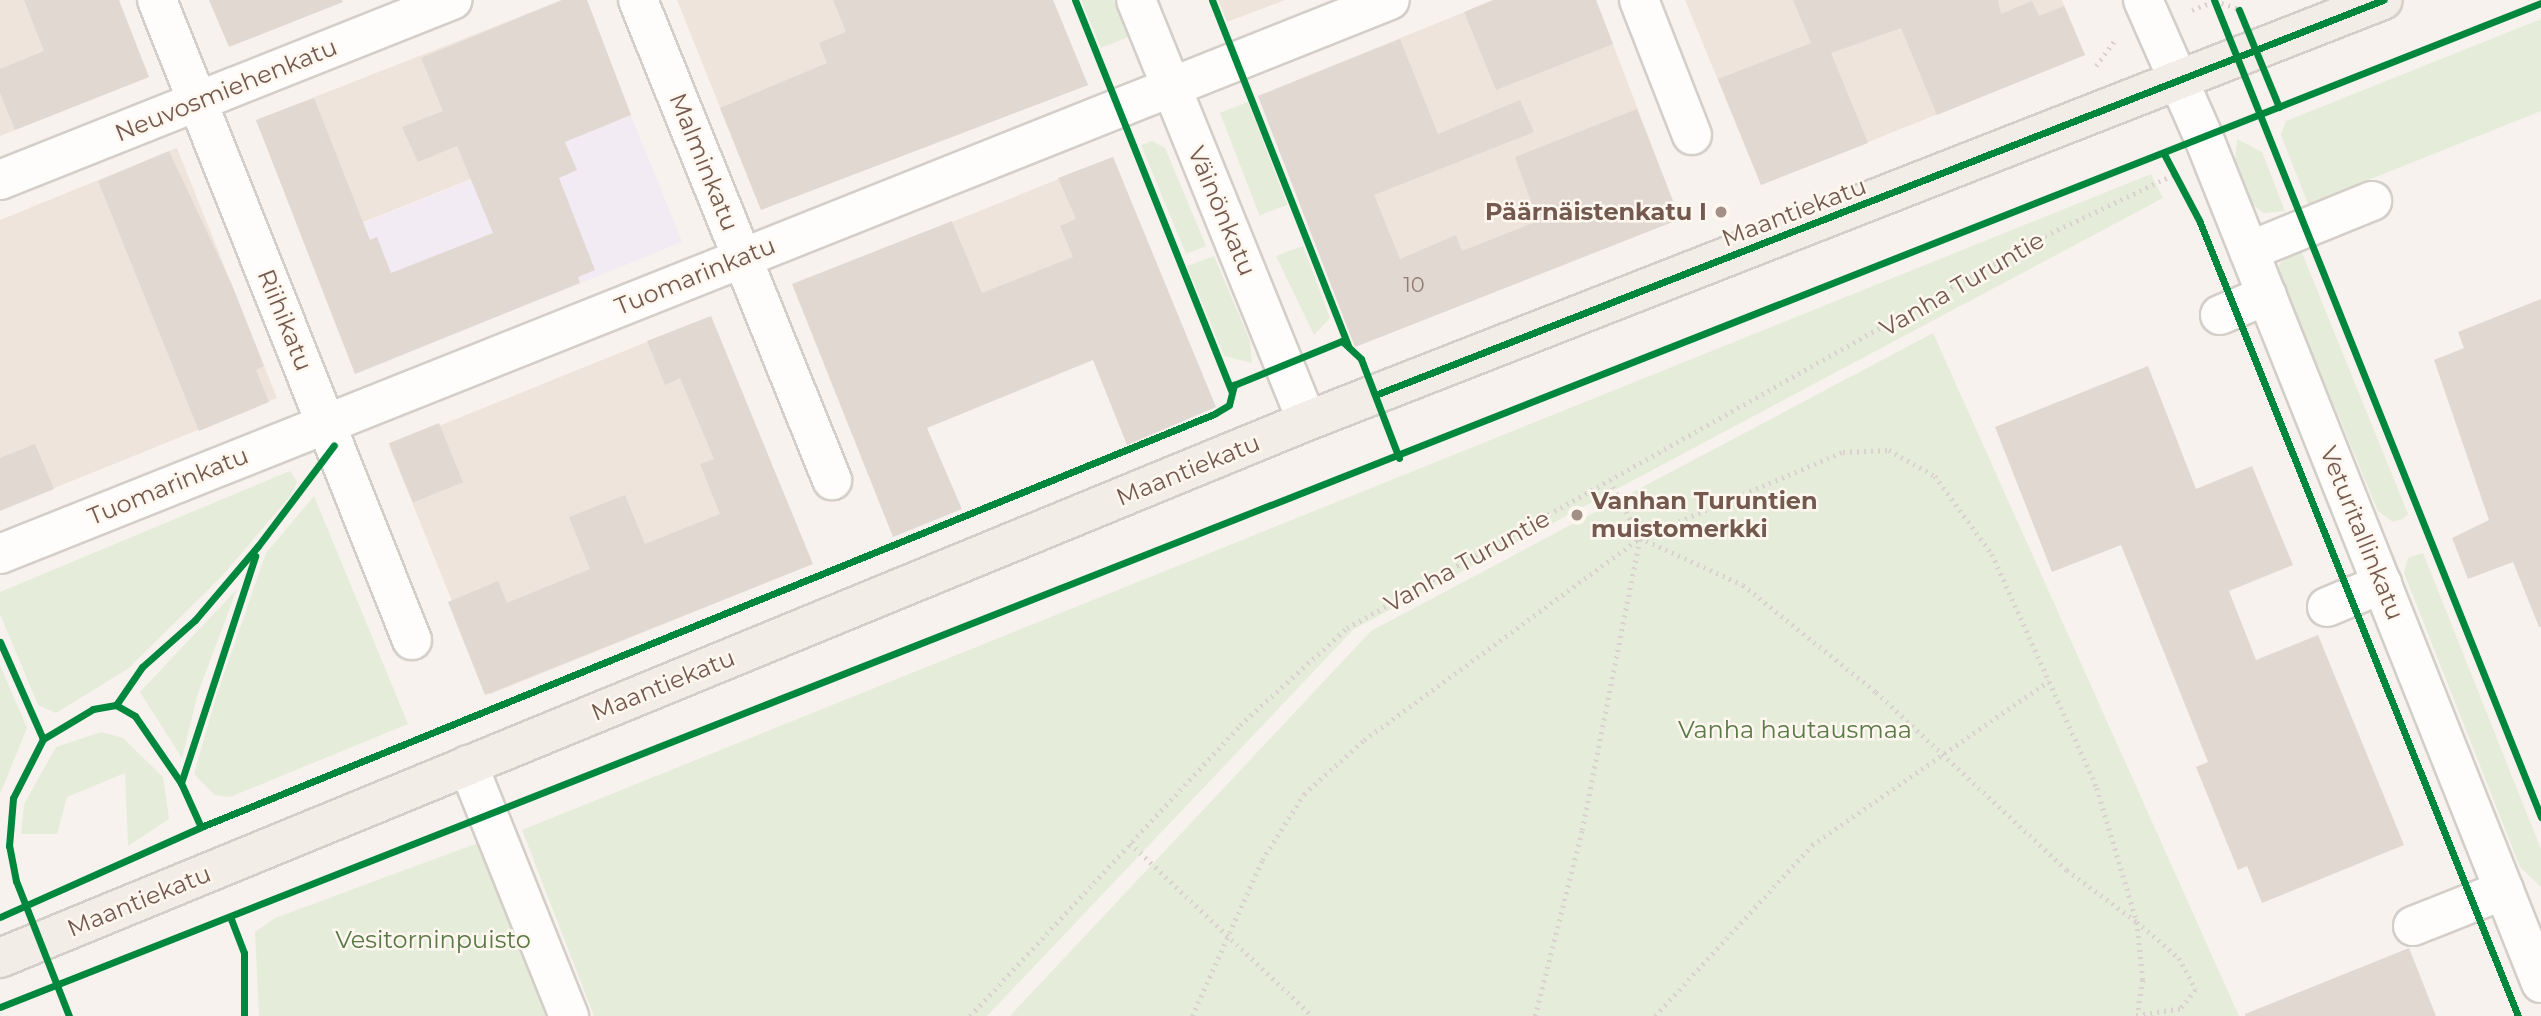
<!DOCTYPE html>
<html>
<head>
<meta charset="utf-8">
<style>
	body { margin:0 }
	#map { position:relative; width:2541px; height:1016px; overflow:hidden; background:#f7f2ed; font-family:Montserrat,sans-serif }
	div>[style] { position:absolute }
	.residential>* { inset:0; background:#efe4db; transform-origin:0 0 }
	.education>* { inset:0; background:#f3ebf3; transform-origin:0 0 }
	.green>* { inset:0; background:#e5ecd9; transform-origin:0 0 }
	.building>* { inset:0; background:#e1d8d2; transform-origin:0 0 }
	.path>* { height:4.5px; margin-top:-2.25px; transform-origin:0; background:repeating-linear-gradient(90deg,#dad2cf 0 2px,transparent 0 7px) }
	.roads { filter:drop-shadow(2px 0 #d4cec8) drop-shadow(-2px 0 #d4cec8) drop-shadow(0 2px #d4cec8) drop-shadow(0 -2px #d4cec8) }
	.minor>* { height:38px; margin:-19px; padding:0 19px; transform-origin:19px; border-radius:19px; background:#fefdfc }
	.major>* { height:38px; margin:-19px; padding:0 19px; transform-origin:19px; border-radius:19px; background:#f2ede6 }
	.cycleway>* { height:7px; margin:-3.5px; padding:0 3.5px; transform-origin:3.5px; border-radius:3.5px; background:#00873e }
	.dots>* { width:19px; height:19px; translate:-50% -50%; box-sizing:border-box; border:4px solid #fef7ef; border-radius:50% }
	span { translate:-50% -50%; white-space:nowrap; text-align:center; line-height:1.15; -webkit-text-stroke:5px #fef7ef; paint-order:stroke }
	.number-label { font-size:21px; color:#927c72 }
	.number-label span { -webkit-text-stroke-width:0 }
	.street-label { font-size:24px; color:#74594e }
	.poi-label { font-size:24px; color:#74594e; font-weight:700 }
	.right { translate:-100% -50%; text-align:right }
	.left { translate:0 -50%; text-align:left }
	.park-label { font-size:24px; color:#597946 }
</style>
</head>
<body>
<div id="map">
	<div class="residential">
		<div style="clip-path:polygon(0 0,118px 0,149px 77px,0 136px)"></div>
		<div style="clip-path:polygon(562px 0,587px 0,631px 115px,306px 245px,256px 120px)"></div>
		<div style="clip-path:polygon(677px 0,1053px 0,1088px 85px,761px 210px)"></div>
		<div style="clip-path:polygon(1218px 0,1285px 0,1227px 22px)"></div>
		<div style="clip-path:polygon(1494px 0,1596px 0,1680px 219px,1355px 347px,1258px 96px)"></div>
		<div style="clip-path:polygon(1685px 0,2062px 0,2085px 55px,1761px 185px)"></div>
		<div style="clip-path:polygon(177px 148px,277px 398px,0 510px,0 220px)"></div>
		<div style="left:1113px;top:157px;width:132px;height:173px;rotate:68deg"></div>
		<div style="left:711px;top:316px;width:268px;height:347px;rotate:68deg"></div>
	</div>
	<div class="education">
		<div style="left:631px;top:115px;width:137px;height:350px;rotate:68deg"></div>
	</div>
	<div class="green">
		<div style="clip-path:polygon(1081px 0,1113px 0,1128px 37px,1101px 48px)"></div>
		<div style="clip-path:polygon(2541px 19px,2541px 111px,2308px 204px,2281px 135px,2286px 121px)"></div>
		<div style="left:1248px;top:102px;width:110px;height:30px;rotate:69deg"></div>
		<div style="clip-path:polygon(2237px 139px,2262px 152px,2285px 211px,2264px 213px,2253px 205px,2235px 162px)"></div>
		<div style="clip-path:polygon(1152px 141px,1165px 148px,1206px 246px,1186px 254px,1141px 145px)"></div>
		<div style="clip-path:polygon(2151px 174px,2163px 198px,1354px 629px,987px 1016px,594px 1016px,522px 830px)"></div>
		<div style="clip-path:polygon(1303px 246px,1330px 318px,1314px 335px,1276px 256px)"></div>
		<div style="clip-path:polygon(2300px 248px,2408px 514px,2402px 519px,2393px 522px,2378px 511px,2279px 273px,2279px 264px)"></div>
		<div style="clip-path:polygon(1214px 256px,1250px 341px,1252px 363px,1224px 356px,1187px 266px)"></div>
		<div style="clip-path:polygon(1933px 333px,2239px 1016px,1010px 1016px,1371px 631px)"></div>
		<div style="clip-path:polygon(290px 471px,297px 482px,291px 495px,223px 575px,129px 668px,56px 713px,38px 705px,0 614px,0 592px)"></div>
		<div style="clip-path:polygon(314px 496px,408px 724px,230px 797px,215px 795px,194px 774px,216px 697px,266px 553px)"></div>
		<div style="clip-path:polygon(2423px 553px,2541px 849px,2541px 887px,2520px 867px,2404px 573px,2408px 558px)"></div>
		<div style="clip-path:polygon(237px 589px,198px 693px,182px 758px,140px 692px)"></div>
		<div style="clip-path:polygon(0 665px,27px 728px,0 794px)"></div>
		<div style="clip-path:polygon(101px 732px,123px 738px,163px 777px,169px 819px,128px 846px,125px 773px,67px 797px,57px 834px,21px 834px,24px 804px,56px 747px)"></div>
		<div style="clip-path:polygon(478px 843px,546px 1016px,259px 1016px,255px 932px,275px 918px)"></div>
	</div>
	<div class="building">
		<div style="clip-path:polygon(24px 0,119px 0,149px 77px,15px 130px,0 93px,0 69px,44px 51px)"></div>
		<div style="clip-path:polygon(209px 0,342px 0,343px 2px,229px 47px)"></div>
		<div style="clip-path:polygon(562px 0,587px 0,631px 115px,565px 142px,577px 170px,559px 178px,595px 270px,578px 277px,580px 283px,355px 374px,256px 120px,314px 98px,370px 240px,377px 237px,391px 273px,493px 233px,457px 146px,418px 162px,402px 127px,443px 111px,421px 58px)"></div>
		<div style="clip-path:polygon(833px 0,1053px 0,1088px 85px,761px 210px,720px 108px,827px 63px,819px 43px,846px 32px)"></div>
		<div style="clip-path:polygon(1493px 0,1596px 0,1613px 44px,1496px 90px,1464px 12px)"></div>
		<div style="clip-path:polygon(1793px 0,1998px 0,2001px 14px,2032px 1px,2039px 16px,2064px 6px,2085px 55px,1937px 115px,1901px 28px,1831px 53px,1868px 143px,1761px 185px,1718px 79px,1811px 43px)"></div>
		<div style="clip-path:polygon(1400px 39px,1438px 134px,1520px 100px,1534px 132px,1374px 195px,1400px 259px,1456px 235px,1462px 251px,1538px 221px,1515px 157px,1637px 109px,1680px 219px,1355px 347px,1258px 96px)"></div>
		<div style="clip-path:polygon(169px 151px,232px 285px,264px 366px,256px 370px,269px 402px,199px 431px,98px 181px)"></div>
		<div style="clip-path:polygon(1113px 157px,1216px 407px,1127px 445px,1093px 360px,927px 428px,962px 509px,893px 537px,792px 284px,952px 221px,982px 293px,1073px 257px,1060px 226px,1076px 219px,1058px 178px)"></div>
		<div style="clip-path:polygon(2541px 299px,2541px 627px,2539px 627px,2513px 562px,2468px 579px,2452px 538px,2489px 520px,2434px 360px,2464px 348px,2458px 332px)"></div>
		<div style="clip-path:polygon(711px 316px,813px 564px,485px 695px,448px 602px,498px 581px,507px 603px,590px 569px,569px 517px,625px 495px,645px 544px,720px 514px,700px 464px,714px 459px,680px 378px,665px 385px,647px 341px)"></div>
		<div style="clip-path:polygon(2148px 366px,2196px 489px,2252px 466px,2293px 565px,2229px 591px,2256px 660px,2318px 635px,2404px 845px,2262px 903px,2247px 866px,2238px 870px,2196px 767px,2208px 762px,2121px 545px,2052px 572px,1995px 427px)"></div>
		<div style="left:439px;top:423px;width:64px;height:54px;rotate:68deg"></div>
		<div style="clip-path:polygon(35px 444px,54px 489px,0 511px,0 458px)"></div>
		<div style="clip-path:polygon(2409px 948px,2436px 1016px,2245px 1016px,2245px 1014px)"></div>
	</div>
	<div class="path">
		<div style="left:2192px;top:10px;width:25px;rotate:-21deg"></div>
		<div style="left:2215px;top:1px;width:26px;rotate:18deg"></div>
		<div style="left:2096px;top:66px;width:32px;rotate:-54deg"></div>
		<div style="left:1640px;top:538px;width:113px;rotate:24.5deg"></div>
		<div style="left:1743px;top:585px;width:171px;rotate:38.8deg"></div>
		<div style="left:1876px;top:692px;width:261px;rotate:43deg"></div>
		<div style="left:2067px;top:870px;width:87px;rotate:36.6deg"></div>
		<div style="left:2137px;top:922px;width:58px;rotate:84.1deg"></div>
		<div style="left:2143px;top:980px;width:33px;rotate:99deg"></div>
		<div style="left:1130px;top:843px;width:251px;rotate:43.5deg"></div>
		<div style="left:970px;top:1016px;width:397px;rotate:-47.1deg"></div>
		<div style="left:1240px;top:725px;width:144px;rotate:-42.2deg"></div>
		<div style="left:1347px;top:628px;width:786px;rotate:-29.4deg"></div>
		<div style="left:2032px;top:242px;width:156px;rotate:-25.4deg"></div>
		<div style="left:1192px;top:1016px;width:171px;rotate:-65.8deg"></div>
		<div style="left:1262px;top:860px;width:78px;rotate:-57.5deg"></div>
		<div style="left:1304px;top:794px;width:81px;rotate:-42deg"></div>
		<div style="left:1364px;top:740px;width:342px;rotate:-36.2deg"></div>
		<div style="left:1640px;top:538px;width:220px;rotate:-23deg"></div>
		<div style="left:1843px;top:452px;width:46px;rotate:-2.5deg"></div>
		<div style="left:1889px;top:450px;width:53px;rotate:29.5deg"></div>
		<div style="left:1935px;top:476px;width:97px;rotate:53.8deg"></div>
		<div style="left:1992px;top:554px;width:256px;rotate:65.8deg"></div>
		<div style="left:2097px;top:788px;width:140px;rotate:73.4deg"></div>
		<div style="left:2137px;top:922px;width:55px;rotate:40.6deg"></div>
		<div style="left:2179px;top:958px;width:36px;rotate:62deg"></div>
		<div style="left:2196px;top:990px;width:25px;rotate:130deg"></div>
		<div style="left:2180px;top:1009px;width:46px;rotate:171.2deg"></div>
		<div style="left:1535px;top:1016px;width:192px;rotate:-75.8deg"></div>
		<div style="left:1582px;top:830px;width:298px;rotate:-78.8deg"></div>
		<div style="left:1640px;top:538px;width:63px;rotate:-118.6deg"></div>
		<div style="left:1655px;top:1016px;width:232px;rotate:-47.4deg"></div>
		<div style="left:1812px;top:845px;width:288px;rotate:-34.7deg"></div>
	</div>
	<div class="roads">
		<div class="minor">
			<div style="left:157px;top:0;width:689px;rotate:68.28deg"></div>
			<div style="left:638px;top:0;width:518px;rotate:67.99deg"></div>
			<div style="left:1136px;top:0;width:454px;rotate:67.9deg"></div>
			<div style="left:1639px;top:0;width:145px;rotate:68.6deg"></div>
			<div style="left:2143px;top:0;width:149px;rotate:66.2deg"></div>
			<div style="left:2203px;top:136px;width:912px;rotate:68.25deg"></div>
			<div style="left:0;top:180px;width:487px;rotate:-21.7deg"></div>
			<div style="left:2249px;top:251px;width:133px;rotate:-22.1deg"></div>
			<div style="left:2220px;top:315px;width:51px;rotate:-23.1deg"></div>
			<div style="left:0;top:554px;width:1496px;rotate:-21.73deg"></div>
			<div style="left:2327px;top:607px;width:60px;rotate:-22.7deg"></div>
			<div style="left:468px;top:765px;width:271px;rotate:68.1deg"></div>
			<div style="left:2413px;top:926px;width:98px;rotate:-21.6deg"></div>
		</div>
		<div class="major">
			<div style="left:0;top:958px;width:1413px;rotate:-22.34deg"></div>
			<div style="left:1307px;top:421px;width:1155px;rotate:-21.37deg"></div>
		</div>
	</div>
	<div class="cycleway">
		<div style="left:1075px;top:0;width:421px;rotate:68.2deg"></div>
		<div style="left:1212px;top:0;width:373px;rotate:68.5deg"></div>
		<div style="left:2214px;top:0;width:880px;rotate:68.19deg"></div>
		<div style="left:2239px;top:10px;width:105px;rotate:67.6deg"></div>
		<div style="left:2164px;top:154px;width:75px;rotate:62.1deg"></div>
		<div style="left:2199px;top:220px;width:858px;rotate:68.16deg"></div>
		<div style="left:1375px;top:395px;width:1083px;rotate:-21.4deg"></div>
		<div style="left:0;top:642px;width:106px;rotate:66.1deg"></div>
		<div style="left:116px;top:705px;width:46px;rotate:-55.6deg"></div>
		<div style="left:142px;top:667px;width:71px;rotate:-41.6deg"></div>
		<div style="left:195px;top:620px;width:97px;rotate:-49.6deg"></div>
		<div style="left:258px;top:546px;width:126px;rotate:-53deg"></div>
		<div style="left:181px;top:783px;width:239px;rotate:-71.9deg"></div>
		<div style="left:0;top:917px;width:220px;rotate:-24.1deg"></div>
		<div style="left:201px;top:827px;width:1094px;rotate:-22.18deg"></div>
		<div style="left:1214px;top:414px;width:17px;rotate:-31deg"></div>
		<div style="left:1229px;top:405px;width:21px;rotate:-76deg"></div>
		<div style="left:1234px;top:385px;width:117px;rotate:-22.2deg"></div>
		<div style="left:1342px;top:341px;width:26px;rotate:43deg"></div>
		<div style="left:1361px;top:359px;width:106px;rotate:69deg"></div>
		<div style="left:231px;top:919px;width:36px;rotate:69deg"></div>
		<div style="left:244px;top:953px;width:63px;rotate:90deg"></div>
		<div style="left:0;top:1007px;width:2732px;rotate:-21.56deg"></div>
		<div style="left:69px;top:1016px;width:145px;rotate:-111.4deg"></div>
		<div style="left:16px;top:881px;width:36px;rotate:-101deg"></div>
		<div style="left:9px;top:846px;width:48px;rotate:-85.2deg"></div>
		<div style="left:13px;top:798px;width:66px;rotate:-63deg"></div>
		<div style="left:43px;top:739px;width:58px;rotate:-31deg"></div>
		<div style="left:93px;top:709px;width:23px;rotate:-10deg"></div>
		<div style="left:116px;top:705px;width:22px;rotate:30deg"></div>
		<div style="left:135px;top:716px;width:81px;rotate:55.5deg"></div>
		<div style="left:181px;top:783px;width:48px;rotate:65.6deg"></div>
	</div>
	<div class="dots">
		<div style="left:1721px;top:212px;background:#a28f86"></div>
		<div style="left:1577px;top:515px;background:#a28f86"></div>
	</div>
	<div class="number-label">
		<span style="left:1414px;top:285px">10</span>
	</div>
	<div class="street-label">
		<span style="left:226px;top:90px;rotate:-22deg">Neuvosmiehenkatu</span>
		<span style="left:704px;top:162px;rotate:68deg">Malminkatu</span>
		<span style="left:1222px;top:211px;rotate:67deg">Väinönkatu</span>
		<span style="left:1794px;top:212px;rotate:-21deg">Maantiekatu</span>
		<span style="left:695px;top:276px;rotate:-22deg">Tuomarinkatu</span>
		<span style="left:1962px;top:284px;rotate:-30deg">Vanha Turuntie</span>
		<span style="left:285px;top:320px;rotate:68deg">Riihikatu</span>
		<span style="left:1188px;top:470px;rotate:-22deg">Maantiekatu</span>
		<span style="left:168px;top:486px;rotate:-22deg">Tuomarinkatu</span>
		<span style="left:2362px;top:533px;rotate:68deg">Veturitallinkatu</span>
		<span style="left:1467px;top:561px;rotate:-29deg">Vanha Turuntie</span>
		<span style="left:663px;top:685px;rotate:-22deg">Maantiekatu</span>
		<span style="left:139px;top:901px;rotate:-22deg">Maantiekatu</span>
	</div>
	<div class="poi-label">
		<span class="right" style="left:1707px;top:212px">Päärnäistenkatu I</span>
		<span class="left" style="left:1591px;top:515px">Vanhan Turuntien<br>muistomerkki</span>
	</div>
	<div class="park-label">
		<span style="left:1795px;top:730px">Vanha hautausmaa</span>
		<span style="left:433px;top:940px">Vesitorninpuisto</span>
	</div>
</div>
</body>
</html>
